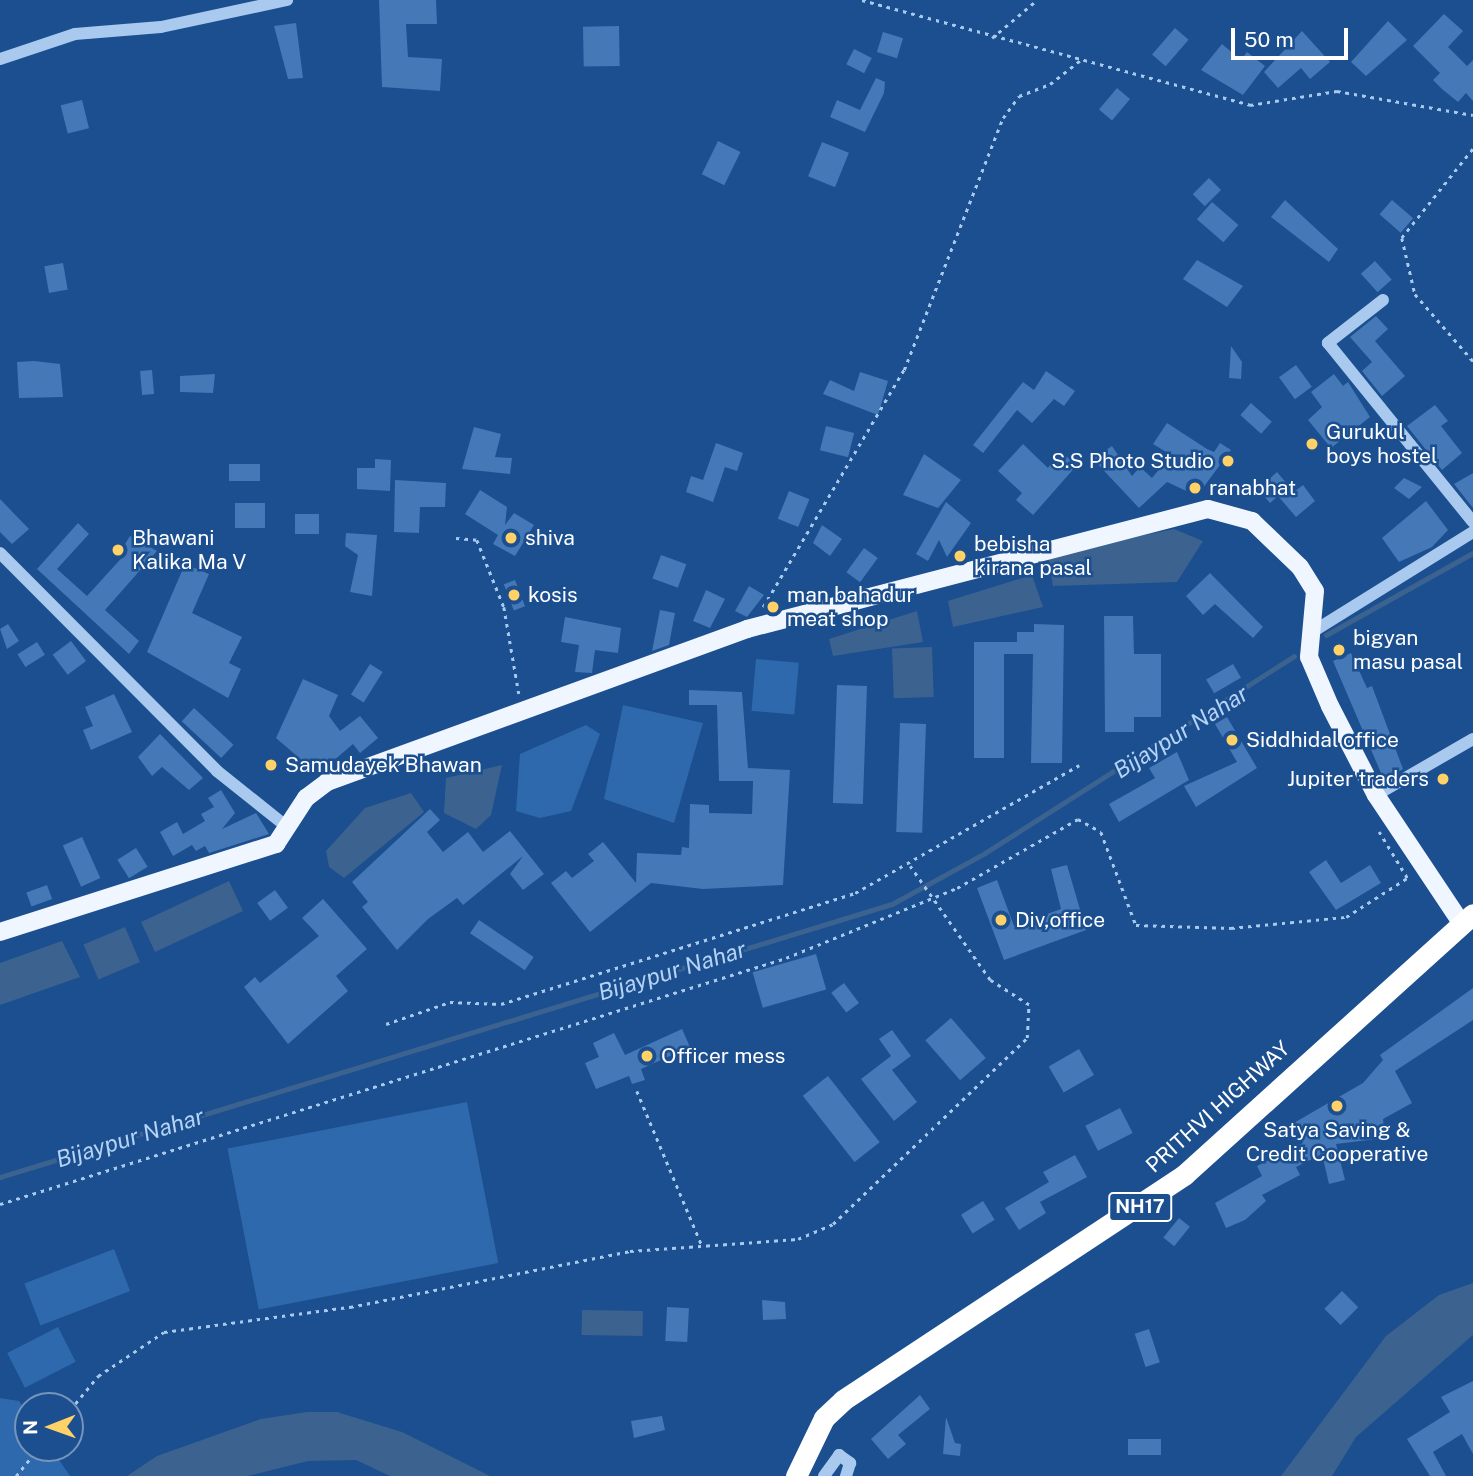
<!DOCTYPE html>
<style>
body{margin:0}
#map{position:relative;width:1473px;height:1476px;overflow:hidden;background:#1b4f8f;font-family:"Public Sans",sans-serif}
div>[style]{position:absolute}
.green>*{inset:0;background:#2e69ad;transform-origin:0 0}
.water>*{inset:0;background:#3c6290;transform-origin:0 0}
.stream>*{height:4.5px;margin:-2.25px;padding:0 2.25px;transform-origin:2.25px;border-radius:2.25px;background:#3c6290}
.building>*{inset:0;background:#4478b7;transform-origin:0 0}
.path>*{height:2.5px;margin-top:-1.25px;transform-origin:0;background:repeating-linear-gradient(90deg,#a9c9ee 0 3.5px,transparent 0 8.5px)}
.minor>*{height:12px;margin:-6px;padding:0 6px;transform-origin:6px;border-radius:6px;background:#a9c9ee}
.major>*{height:18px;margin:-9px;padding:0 9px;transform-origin:9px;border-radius:9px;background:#f0f6ff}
.highway>*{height:21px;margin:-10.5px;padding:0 10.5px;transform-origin:10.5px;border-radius:10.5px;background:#fff}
.dots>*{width:19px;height:19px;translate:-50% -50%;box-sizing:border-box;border:4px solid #1b4f8f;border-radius:50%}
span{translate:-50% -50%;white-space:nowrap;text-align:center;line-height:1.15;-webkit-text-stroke:5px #1b4f8f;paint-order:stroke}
.shield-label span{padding:2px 5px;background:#1b4f8f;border:2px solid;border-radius:5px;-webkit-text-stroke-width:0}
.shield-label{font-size:19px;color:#fff;font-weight:700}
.poi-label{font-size:21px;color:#fff}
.left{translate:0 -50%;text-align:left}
.right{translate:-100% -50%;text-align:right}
.street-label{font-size:21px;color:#fff}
.water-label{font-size:23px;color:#b5d3f5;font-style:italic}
.north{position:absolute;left:14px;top:1392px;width:70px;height:70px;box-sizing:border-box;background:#1b4f8f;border:2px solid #7695bc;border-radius:50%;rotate:269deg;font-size:19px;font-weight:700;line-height:28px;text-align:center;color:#fff}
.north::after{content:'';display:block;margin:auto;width:24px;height:32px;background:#ffd166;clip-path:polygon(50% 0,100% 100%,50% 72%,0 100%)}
.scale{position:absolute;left:1231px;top:28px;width:117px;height:32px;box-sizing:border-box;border:4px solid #fff;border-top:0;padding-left:9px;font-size:21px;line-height:24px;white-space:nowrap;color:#fff;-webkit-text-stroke:5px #1b4f8f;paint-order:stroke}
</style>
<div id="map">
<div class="green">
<i style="left:756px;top:659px;width:43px;height:52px;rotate:5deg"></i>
<i style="clip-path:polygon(623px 705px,703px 723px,674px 823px,604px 799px)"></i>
<i style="clip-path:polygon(586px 725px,600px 734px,571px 811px,540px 818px,516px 811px,520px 754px)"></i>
<i style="left:467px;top:1102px;width:164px;height:244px;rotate:79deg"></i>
<i style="left:114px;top:1249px;width:45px;height:96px;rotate:69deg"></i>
<i style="left:58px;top:1327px;width:39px;height:57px;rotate:63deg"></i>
<i style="clip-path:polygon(0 1398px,19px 1401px,28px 1414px,28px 1448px,51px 1448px,70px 1476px,0 1476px)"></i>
</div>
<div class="water">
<i style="clip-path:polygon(1174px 529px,1203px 541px,1177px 582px,1053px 586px,1048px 555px)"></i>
<i style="clip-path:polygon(1032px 575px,1043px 607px,953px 627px,948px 601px)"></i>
<i style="clip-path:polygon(917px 611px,923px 642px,833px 656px,829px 639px)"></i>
<i style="left:932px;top:647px;width:50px;height:40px;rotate:88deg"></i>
<i style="clip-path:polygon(502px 765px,491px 815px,476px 829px,444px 813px,446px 778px)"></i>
<i style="clip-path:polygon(411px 793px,424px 812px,344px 878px,329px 867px,326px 851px,365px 808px)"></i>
<i style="left:229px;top:881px;width:33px;height:97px;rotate:65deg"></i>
<i style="left:125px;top:927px;width:38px;height:45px;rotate:67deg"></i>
<i style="clip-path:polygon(62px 941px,80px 977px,0 1005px,0 963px)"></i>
<i style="clip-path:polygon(1473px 1283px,1473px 1335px,1356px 1437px,1332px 1476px,1281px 1476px,1386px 1336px,1439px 1295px)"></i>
<i style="left:582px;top:1310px;width:61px;height:25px;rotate:1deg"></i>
<i style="clip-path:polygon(307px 1412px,337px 1412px,402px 1432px,490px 1476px,390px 1476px,356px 1460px,308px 1461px,248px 1476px,127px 1476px,157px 1456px,261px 1419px)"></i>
</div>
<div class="stream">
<i style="left:1326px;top:635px;width:168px;rotate:-29.2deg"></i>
<i style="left:0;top:1177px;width:933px;rotate:-17.02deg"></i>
<i style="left:892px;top:904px;width:106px;rotate:-28.7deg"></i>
<i style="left:985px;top:853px;width:366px;rotate:-32.5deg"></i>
</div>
<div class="building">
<i style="clip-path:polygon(379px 0,436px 0,437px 24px,406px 24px,408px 57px,442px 59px,440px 91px,382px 87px)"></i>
<i style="clip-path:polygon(1444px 14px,1463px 31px,1448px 47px,1467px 66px,1473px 60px,1473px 101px,1466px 93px,1458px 102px,1442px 89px,1433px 80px,1440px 73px,1413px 46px)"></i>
<i style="clip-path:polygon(1388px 21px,1407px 40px,1366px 76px,1351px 62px)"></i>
<i style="clip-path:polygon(296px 23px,303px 78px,288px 79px,274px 26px)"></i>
<i style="left:619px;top:26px;width:40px;height:36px;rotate:89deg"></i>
<i style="left:1175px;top:28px;width:18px;height:35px;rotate:41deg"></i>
<i style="clip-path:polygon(1302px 31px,1330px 62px,1310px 79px,1301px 68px,1278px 88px,1264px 72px)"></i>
<i style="left:883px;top:32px;width:21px;height:21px;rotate:17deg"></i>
<i style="clip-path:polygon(1222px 44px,1241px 60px,1247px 52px,1265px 66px,1243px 95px,1201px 70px)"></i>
<i style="left:854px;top:49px;width:20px;height:17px;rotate:27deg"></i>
<i style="clip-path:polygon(876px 78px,885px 82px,884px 93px,865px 132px,830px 117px,837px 100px,860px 110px)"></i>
<i style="left:1117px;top:88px;width:17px;height:28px;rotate:40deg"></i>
<i style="left:82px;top:100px;width:29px;height:22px;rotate:76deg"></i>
<i style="left:718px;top:141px;width:25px;height:37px;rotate:26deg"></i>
<i style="left:822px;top:142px;width:29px;height:37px;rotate:22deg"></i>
<i style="left:1209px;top:178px;width:17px;height:23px;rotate:45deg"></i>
<i style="clip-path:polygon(1285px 200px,1338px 249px,1329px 262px,1271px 217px)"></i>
<i style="left:1392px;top:200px;width:28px;height:19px;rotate:41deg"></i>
<i style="left:1212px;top:202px;width:35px;height:23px;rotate:41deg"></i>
<i style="clip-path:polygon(1197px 260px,1243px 286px,1227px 307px,1183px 279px)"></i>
<i style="left:1375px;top:261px;width:25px;height:19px;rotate:48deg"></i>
<i style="left:63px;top:263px;width:27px;height:19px;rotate:80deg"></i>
<i style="clip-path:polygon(1376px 316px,1388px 329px,1375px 341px,1405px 376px,1382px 396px,1362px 371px,1372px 362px,1350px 337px)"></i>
<i style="clip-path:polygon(1231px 346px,1242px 362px,1241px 379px,1229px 378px)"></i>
<i style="clip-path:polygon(34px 361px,60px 364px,63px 397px,19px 398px,17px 362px)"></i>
<i style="left:1296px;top:365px;width:27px;height:21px;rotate:54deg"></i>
<i style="left:152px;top:370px;width:24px;height:12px;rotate:85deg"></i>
<i style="clip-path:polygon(1046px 371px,1075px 391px,1064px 406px,1054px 399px,1032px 423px,1017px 410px,983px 453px,973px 445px,1023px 382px,1034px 390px)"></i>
<i style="clip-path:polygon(860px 372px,888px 381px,878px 415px,823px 394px,830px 380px,854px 391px)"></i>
<i style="clip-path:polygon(215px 374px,213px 393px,180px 392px,180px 376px)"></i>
<i style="clip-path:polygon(1334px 374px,1343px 386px,1348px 382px,1370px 417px,1331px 448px,1308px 420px,1322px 407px,1311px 392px)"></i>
<i style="left:1251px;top:403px;width:28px;height:16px;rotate:42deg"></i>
<i style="clip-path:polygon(1435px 405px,1448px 421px,1441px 426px,1462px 453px,1442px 470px,1407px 426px)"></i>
<i style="clip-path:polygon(1167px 423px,1207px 449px,1214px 452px,1220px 443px,1231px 450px,1197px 496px,1167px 482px,1139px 508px,1093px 459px,1112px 446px,1132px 476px,1140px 467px,1152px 478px,1171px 455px,1153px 444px)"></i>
<i style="left:826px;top:426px;width:29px;height:25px;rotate:14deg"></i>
<i style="clip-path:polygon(474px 427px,501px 434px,495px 457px,512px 458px,510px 474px,462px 469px)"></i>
<i style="clip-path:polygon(716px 443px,743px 453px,737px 471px,725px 467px,713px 502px,686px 492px,691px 476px,703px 480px)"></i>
<i style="clip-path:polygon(1023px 444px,1048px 468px,1059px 452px,1078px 464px,1033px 515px,1016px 500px,1022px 493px,998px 471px)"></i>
<i style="clip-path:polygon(924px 454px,961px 480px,938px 508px,903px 495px)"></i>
<i style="clip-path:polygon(375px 459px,391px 460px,390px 491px,357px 489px,357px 468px,375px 468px)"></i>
<i style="left:229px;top:464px;width:31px;height:17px"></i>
<i style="clip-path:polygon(1277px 472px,1294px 492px,1303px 485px,1315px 501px,1296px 517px,1278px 496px,1270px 503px,1258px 489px)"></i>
<i style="clip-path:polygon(1473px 473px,1473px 508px,1454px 484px)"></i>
<i style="clip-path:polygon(1404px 478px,1422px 487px,1409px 499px,1394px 488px)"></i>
<i style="clip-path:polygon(395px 480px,446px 483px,445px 507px,420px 507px,419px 533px,394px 532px)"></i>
<i style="clip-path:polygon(480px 490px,507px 507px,505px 525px,514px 513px,534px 525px,515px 556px,493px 544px,498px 535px,465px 514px)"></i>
<i style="left:789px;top:491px;width:22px;height:30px;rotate:22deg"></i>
<i style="clip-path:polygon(0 499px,29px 529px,12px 544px,0 532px)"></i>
<i style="clip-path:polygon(1426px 501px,1448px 530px,1432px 547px,1399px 562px,1382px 538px)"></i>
<i style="clip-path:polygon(946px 502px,971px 523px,947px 557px,939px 540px,928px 561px,916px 554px)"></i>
<i style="left:265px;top:503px;width:25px;height:30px;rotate:90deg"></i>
<i style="left:319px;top:514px;width:20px;height:24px;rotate:90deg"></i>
<i style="clip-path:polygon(78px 523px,89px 534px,57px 569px,87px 596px,127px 552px,122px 549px,130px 536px,157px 551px,105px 610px,139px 641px,129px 654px,37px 569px)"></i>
<i style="clip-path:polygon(822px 525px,842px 539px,830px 556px,813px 543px)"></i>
<i style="clip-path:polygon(346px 533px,377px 535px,372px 596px,350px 592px,358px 555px,345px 546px)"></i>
<i style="left:864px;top:548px;width:17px;height:30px;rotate:36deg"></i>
<i style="left:661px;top:555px;width:27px;height:25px;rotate:20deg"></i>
<i style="clip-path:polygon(185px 564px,209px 574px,192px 613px,242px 637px,229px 663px,241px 669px,228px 698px,147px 652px)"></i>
<i style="clip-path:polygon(1210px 573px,1263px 627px,1253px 638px,1215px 604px,1203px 615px,1186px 596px)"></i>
<i style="left:515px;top:580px;width:28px;height:12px;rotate:69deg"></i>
<i style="clip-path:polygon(749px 586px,764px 595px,747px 617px,735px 611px)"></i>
<i style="clip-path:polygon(706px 590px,725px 599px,710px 628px,693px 621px)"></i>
<i style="clip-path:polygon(660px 610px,675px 613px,669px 645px,652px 651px)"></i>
<i style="clip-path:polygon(1104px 616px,1133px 616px,1134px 654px,1161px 654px,1161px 717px,1134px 717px,1134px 732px,1105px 732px)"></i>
<i style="clip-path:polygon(565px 617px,621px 628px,618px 653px,595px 650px,592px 673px,575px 672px,579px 645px,561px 642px)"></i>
<i style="clip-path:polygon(8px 624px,19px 641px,7px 649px,0 629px)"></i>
<i style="clip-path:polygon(1034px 624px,1064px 625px,1062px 763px,1031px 763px,1033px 654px,1004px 654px,1004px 758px,974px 758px,974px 642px,1017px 642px,1017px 632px,1034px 632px)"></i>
<i style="left:71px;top:641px;width:25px;height:23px;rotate:53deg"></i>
<i style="left:37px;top:642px;width:15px;height:23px;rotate:58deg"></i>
<i style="clip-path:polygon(1351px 653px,1367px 688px,1372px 686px,1403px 769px,1384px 780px,1333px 661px)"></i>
<i style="left:370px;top:664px;width:15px;height:36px;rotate:32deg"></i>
<i style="left:1233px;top:664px;width:16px;height:31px;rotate:60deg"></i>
<i style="clip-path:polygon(303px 679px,338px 695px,329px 716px,340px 731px,360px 716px,378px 738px,360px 753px,353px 744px,318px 774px,276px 738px)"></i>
<i style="left:837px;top:685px;width:30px;height:118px;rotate:2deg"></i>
<i style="clip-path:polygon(689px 690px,742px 692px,748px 768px,790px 770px,783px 885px,703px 889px,651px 883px,590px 932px,551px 883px,566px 871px,572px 878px,594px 861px,588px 854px,603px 842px,636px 883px,637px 853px,681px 855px,682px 847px,689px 848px,690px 804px,709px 805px,709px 813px,752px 814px,753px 781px,719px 781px,717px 705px,689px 705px)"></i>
<i style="clip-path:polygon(114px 694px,132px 732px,91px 750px,83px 730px,93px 726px,85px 707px)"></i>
<i style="left:194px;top:708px;width:54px;height:18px;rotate:43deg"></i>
<i style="clip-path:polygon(1227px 717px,1257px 768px,1196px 807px,1184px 786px,1237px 762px,1215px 724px)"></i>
<i style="left:900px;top:723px;width:26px;height:109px;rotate:2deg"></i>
<i style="clip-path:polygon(160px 734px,203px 778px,189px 790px,162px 767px,152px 776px,138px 757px)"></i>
<i style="clip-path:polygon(1177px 752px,1189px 780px,1119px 822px,1109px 804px,1155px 778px,1149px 768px)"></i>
<i style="clip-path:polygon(221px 790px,235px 813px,222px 829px,256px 813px,269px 834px,209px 853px,205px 846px,196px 851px,192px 845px,173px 856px,160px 832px,177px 822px,183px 834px,205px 821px,201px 814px,214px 807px,208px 798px)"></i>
<i style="clip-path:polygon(430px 809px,440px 820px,427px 832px,443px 852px,468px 832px,483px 852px,510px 831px,544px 874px,523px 890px,510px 874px,523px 856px,463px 905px,457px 898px,428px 919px,397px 950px,362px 907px,368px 902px,352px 882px)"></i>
<i style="left:82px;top:837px;width:45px;height:21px;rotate:66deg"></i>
<i style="left:136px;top:848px;width:22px;height:22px;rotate:58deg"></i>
<i style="clip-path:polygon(1326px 860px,1341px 883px,1370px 865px,1381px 883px,1336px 910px,1309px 872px)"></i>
<i style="clip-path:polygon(1067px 865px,1086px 930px,1004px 960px,977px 888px,997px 880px,1014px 926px,1061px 909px,1051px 869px)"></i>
<i style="left:47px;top:885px;width:15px;height:22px;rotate:70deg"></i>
<i style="left:275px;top:890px;width:22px;height:22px;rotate:54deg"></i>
<i style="clip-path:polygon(323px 899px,367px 949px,336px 976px,348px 991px,288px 1044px,244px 987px,255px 977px,260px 983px,319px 936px,302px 918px)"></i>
<i style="left:479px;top:920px;width:66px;height:16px;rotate:34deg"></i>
<i style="left:816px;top:954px;width:37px;height:66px;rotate:74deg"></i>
<i style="left:844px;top:983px;width:25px;height:16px;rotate:53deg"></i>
<i style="clip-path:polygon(1473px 988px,1473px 1020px,1395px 1071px,1412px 1103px,1383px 1119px,1385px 1138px,1336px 1144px,1345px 1180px,1329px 1184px,1322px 1154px,1296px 1167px,1300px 1175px,1262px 1195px,1266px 1201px,1245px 1220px,1226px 1228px,1215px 1203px,1262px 1176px,1257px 1166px,1303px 1143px,1292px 1124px,1363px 1083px,1383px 1060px,1380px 1055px)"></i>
<i style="left:951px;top:1018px;width:53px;height:34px;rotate:49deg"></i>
<i style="clip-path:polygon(682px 1029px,690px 1047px,641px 1069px,645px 1080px,632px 1084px,629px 1076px,596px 1089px,585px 1063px,599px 1057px,593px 1043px,614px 1033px,625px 1055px)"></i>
<i style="clip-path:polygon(892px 1030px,911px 1056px,892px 1070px,917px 1102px,894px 1121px,861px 1079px,891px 1056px,879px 1039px)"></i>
<i style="left:1079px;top:1049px;width:30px;height:35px;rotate:60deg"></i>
<i style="left:828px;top:1076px;width:84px;height:32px;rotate:52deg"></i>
<i style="left:1120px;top:1108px;width:28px;height:39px;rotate:63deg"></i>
<i style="clip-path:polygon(1075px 1155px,1087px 1177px,1040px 1202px,1046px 1213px,1019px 1230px,1005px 1208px,1049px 1182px,1043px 1172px)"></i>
<i style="left:983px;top:1201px;width:22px;height:26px;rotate:58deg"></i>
<i style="left:1179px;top:1218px;width:14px;height:25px;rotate:39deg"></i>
<i style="left:1342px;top:1291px;width:23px;height:25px;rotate:45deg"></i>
<i style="clip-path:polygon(762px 1300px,785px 1302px,786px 1319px,763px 1320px)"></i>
<i style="left:667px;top:1307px;width:22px;height:34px;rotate:3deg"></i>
<i style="left:1149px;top:1329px;width:35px;height:15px;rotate:72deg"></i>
<i style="clip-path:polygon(1473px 1381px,1473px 1454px,1462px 1434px,1433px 1452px,1446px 1476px,1430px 1476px,1407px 1439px,1450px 1412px,1441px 1397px)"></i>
<i style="clip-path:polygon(920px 1395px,930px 1409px,898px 1435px,906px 1444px,888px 1459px,871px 1439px)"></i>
<i style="clip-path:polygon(662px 1416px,665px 1430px,634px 1438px,631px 1421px)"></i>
<i style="clip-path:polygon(946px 1417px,955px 1443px,961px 1444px,960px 1456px,943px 1454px)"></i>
<i style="left:1161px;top:1439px;width:16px;height:33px;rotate:90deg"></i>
</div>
<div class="path">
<i style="left:862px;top:0;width:402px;rotate:15.1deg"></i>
<i style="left:1250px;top:105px;width:88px;rotate:-9.1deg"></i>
<i style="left:1337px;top:91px;width:138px;rotate:10deg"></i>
<i style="left:992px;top:38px;width:59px;rotate:-40.2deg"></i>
<i style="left:1473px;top:149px;width:114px;rotate:128.6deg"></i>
<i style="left:1402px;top:238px;width:57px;rotate:76.9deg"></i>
<i style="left:1415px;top:294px;width:89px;rotate:49.1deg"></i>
<i style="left:456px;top:538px;width:21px;rotate:5deg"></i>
<i style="left:477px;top:540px;width:72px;rotate:68.1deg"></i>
<i style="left:504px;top:607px;width:88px;rotate:80.2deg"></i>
<i style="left:763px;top:607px;width:276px;rotate:-59.3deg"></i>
<i style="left:904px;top:370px;width:271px;rotate:-68.6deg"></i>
<i style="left:1003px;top:118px;width:27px;rotate:-54deg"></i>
<i style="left:1019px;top:96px;width:33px;rotate:-21deg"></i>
<i style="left:1050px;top:84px;width:39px;rotate:-38deg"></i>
<i style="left:386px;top:1024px;width:68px;rotate:-19deg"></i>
<i style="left:450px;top:1002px;width:51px;rotate:2.2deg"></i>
<i style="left:501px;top:1004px;width:371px;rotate:-17.4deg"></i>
<i style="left:855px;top:893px;width:258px;rotate:-29.7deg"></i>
<i style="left:637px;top:1091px;width:168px;rotate:67.2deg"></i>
<i style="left:0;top:1204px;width:824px;rotate:-17.38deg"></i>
<i style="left:786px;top:958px;width:185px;rotate:-22.3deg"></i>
<i style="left:957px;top:888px;width:139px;rotate:-29.7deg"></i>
<i style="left:1078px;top:819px;width:26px;rotate:29deg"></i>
<i style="left:1101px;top:832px;width:99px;rotate:69.4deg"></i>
<i style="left:1136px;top:925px;width:95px;rotate:1.8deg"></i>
<i style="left:1231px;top:928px;width:116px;rotate:-5.5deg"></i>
<i style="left:1346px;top:917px;width:72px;rotate:-32.6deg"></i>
<i style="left:1407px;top:878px;width:54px;rotate:-121.3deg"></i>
<i style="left:70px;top:1410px;width:44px;rotate:-50.5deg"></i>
<i style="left:98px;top:1376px;width:79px;rotate:-33.7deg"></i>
<i style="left:164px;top:1332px;width:188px;rotate:-7.7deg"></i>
<i style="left:350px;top:1307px;width:286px;rotate:-11.3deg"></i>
<i style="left:630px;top:1251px;width:168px;rotate:-4.1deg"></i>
<i style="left:798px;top:1239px;width:38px;rotate:-23deg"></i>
<i style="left:833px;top:1224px;width:269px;rotate:-43.8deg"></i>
<i style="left:1027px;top:1038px;width:33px;rotate:-87deg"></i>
<i style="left:1029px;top:1005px;width:46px;rotate:-147.3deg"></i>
<i style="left:990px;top:980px;width:139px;rotate:-125.1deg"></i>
<i style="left:16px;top:1476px;width:36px;rotate:-51deg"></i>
</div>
<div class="minor">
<i style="left:0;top:59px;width:79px;rotate:-18.4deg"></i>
<i style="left:75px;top:34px;width:86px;rotate:-4.7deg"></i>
<i style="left:161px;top:27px;width:129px;rotate:-12.1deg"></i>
<i style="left:1383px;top:300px;width:70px;rotate:142deg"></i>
<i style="left:1328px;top:343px;width:230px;rotate:51deg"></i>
<i style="left:0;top:553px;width:308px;rotate:45.1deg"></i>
<i style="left:217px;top:771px;width:88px;rotate:38.6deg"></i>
<i style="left:1309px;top:634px;width:193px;rotate:-31.9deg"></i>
<i style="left:1376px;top:795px;width:112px;rotate:-30deg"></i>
<i style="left:824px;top:1476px;width:26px;rotate:-54deg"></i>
<i style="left:839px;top:1455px;width:14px;rotate:36deg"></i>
<i style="left:850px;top:1463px;width:14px;rotate:107deg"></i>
</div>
<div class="major">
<i style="left:0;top:932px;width:290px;rotate:-17.7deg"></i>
<i style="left:276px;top:844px;width:55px;rotate:-56.9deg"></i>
<i style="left:306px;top:798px;width:26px;rotate:-37deg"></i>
<i style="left:327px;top:782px;width:447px;rotate:-20deg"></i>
<i style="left:747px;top:629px;width:476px;rotate:-14.6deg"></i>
<i style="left:1208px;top:509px;width:46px;rotate:15.3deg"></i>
<i style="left:1252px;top:521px;width:66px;rotate:43.8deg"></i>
<i style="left:1300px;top:567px;width:28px;rotate:58deg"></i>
<i style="left:1315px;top:591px;width:66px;rotate:95.2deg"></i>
<i style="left:1309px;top:657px;width:53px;rotate:66.8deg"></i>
<i style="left:1330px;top:706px;width:100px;rotate:62.7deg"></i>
<i style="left:1376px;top:795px;width:155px;rotate:56.3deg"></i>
</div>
<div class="highway">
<i style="left:796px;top:1476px;width:64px;rotate:-64.2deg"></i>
<i style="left:824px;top:1418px;width:26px;rotate:-43deg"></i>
<i style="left:843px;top:1400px;width:409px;rotate:-33.4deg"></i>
<i style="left:1184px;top:1175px;width:389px;rotate:-42.1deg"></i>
</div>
<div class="dots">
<i style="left:1312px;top:444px;background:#ffd166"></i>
<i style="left:1228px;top:461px;background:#ffd166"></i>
<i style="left:1195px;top:488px;background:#ffd166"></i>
<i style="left:511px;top:538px;background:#ffd166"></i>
<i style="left:118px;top:550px;background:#ffd166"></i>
<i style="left:960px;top:556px;background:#ffd166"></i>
<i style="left:514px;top:595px;background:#ffd166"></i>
<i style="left:773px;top:607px;background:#ffd166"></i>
<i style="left:1339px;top:650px;background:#ffd166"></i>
<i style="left:1232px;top:740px;background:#ffd166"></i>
<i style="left:271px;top:765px;background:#ffd166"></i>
<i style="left:1443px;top:779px;background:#ffd166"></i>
<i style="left:1001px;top:920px;background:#ffd166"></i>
<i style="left:647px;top:1056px;background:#ffd166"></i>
<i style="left:1337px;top:1106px;background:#ffd166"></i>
</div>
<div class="shield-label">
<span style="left:1140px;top:1207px">NH17</span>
</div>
<div class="poi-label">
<span class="left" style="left:1326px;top:444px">Gurukul<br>boys hostel</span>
<span class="right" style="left:1214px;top:461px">S.S Photo Studio</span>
<span class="left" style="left:1209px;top:488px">ranabhat</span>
<span class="left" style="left:132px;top:550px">Bhawani<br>Kalika Ma V</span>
<span class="left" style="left:525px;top:538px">shiva</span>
<span class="left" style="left:974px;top:556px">bebisha<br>kirana pasal</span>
<span class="left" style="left:528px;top:595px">kosis</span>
<span class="left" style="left:787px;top:607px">man bahadur<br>meat shop</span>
<span class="left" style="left:1353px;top:650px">bigyan<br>masu pasal</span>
<span class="left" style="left:1246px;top:740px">Siddhidal office</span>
<span class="left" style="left:285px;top:765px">Samudayek Bhawan</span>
<span class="right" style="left:1429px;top:779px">Jupiter traders</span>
<span class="left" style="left:1015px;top:920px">Div,office</span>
<span class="left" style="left:661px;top:1056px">Officer mess</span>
<span style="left:1337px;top:1142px">Satya Saving &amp;<br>Credit Cooperative</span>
</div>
<div class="street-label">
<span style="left:1218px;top:1107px;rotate:-42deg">PRITHVI HIGHWAY</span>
</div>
<div class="water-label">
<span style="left:1181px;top:732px;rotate:-32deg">Bijaypur Nahar</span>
<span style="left:672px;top:971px;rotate:-17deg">Bijaypur Nahar</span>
<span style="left:130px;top:1138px;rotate:-17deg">Bijaypur Nahar</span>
</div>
<div class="north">N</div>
<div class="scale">50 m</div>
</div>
